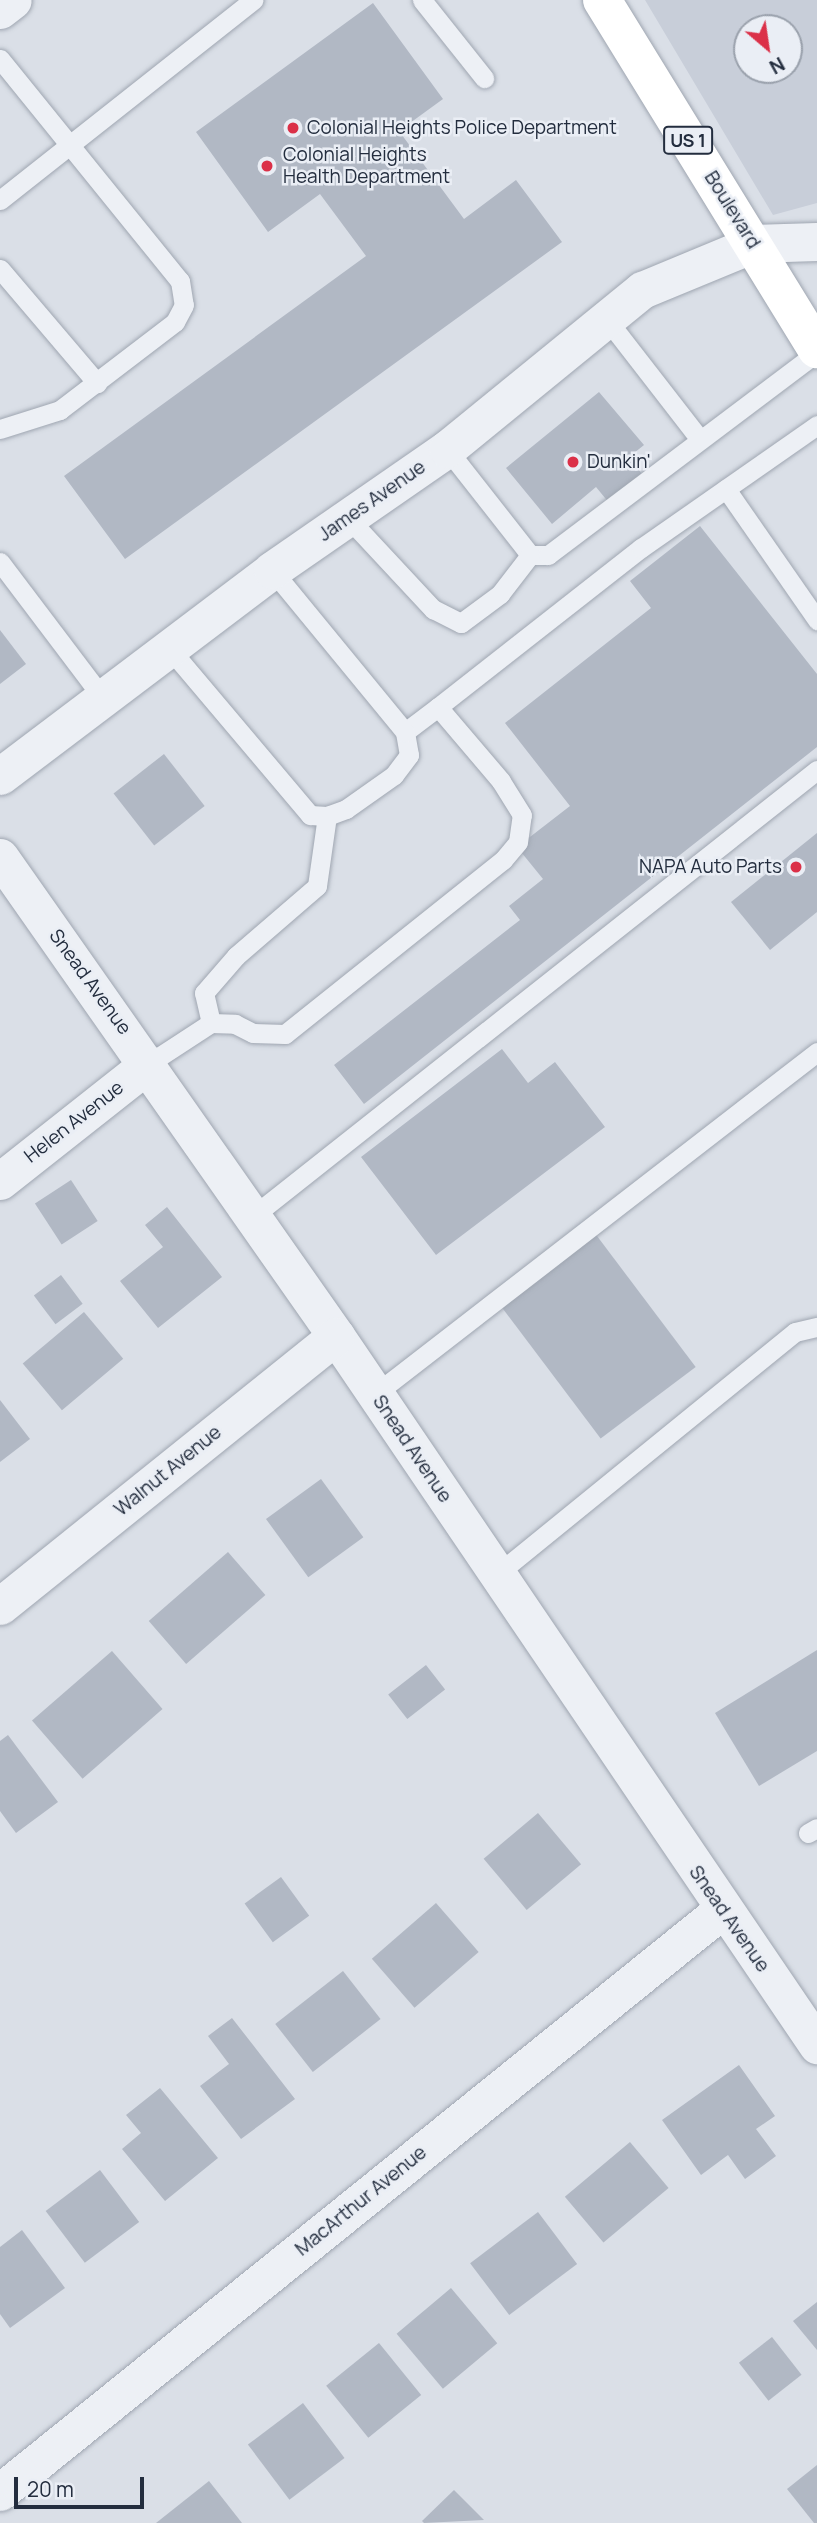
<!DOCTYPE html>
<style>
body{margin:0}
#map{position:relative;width:817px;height:2523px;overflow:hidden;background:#dadfe7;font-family:Manrope,sans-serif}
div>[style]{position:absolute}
.built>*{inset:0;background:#c8ced9}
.building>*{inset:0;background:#b1b8c4;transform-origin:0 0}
.roads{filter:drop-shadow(0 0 2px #9fa6b1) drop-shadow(0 0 2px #9fa6b1)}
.service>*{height:19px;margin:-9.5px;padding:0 9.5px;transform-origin:9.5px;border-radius:9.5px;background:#edf0f5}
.minor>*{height:37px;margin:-18.5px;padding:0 18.5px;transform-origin:18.5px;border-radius:18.5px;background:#edf0f5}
.tertiary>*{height:38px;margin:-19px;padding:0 19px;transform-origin:19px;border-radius:19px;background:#edf0f5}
.primary>*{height:38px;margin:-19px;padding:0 19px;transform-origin:19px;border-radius:19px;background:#fff}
.dots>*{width:19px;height:19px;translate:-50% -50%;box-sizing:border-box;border:4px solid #eaeef5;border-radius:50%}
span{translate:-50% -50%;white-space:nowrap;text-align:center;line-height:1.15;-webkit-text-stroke:5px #eaeef5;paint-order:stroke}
.shield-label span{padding:2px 5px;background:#eaeef5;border:2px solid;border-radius:5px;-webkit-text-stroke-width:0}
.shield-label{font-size:18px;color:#232d3e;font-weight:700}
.poi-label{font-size:19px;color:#232d3e}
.left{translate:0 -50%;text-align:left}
.right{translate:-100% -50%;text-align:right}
.street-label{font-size:19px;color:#232d3e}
.north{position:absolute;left:733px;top:14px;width:70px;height:70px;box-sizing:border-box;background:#eaeef5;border:2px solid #9aa1ac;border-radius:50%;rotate:151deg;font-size:19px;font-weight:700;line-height:28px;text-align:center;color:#232d3e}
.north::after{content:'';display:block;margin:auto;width:24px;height:32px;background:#db3048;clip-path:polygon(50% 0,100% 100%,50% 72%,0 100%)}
.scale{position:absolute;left:14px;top:2477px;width:130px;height:32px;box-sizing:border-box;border:4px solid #232d3e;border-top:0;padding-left:9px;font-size:21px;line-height:24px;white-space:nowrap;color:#232d3e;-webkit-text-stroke:5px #eaeef5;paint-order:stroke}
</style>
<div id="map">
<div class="built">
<i style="clip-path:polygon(evenodd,645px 0,817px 0,817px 203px,773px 215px,645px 0,747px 28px,789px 28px,789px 70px,747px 70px,747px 28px)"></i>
</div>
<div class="building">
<i style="clip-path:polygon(373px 3px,443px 99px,399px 131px,464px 219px,516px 180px,562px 242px,125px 559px,64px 476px,366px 256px,320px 194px,268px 232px,196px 132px)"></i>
<i style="clip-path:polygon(599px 392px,644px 445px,629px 457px,645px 478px,610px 504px,596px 487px,552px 524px,506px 468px)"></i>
<i style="clip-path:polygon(700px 526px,817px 674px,817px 747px,364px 1104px,334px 1065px,520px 920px,509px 906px,543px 879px,517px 847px,570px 806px,505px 723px,651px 608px,630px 581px)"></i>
<i style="clip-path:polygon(0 630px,26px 664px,0 684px)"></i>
<i style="left:164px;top:754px;width:66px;height:64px;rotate:52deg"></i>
<i style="clip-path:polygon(817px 833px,817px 912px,770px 950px,731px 902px)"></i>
<i style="clip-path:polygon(502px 1049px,528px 1083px,555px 1062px,605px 1127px,436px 1255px,361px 1157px)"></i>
<i style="left:71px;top:1180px;width:49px;height:43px;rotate:57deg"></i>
<i style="clip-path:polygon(167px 1207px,222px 1277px,158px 1328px,120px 1281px,163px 1247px,145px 1225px)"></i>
<i style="left:594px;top:1232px;width:169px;height:119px;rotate:53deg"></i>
<i style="left:61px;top:1275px;width:36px;height:34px;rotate:53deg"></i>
<i style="left:84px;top:1312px;width:61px;height:80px;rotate:50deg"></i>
<i style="clip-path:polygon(0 1400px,30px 1439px,0 1462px)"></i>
<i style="left:321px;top:1479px;width:72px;height:68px;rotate:54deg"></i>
<i style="left:228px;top:1552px;width:57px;height:105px;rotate:49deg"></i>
<i style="clip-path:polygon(817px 1650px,817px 1751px,759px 1786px,715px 1713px)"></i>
<i style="left:112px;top:1651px;width:77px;height:106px;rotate:49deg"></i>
<i style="left:426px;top:1665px;width:31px;height:48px;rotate:52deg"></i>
<i style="clip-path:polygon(8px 1735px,58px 1802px,16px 1833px,0 1811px,0 1741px)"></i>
<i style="left:538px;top:1813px;width:67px;height:71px;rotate:50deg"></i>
<i style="left:281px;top:1877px;width:48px;height:45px;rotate:54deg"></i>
<i style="left:436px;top:1903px;width:65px;height:85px;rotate:49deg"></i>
<i style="left:343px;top:1971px;width:61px;height:86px;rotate:52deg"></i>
<i style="clip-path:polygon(232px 2018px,295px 2099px,241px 2139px,200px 2086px,229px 2064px,208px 2036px)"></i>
<i style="clip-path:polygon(739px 2065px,775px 2116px,756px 2129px,776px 2156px,745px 2179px,728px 2155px,701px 2175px,662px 2120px)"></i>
<i style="clip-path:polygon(160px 2088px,218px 2158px,165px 2201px,122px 2149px,141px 2133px,126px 2115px)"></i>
<i style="left:630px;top:2142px;width:60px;height:85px;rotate:50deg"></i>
<i style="left:100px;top:2170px;width:65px;height:68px;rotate:53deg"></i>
<i style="left:538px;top:2212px;width:65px;height:85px;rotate:53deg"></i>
<i style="clip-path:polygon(22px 2230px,65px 2288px,10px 2328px,0 2314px,0 2247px)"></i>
<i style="left:451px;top:2288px;width:72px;height:71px;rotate:50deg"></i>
<i style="clip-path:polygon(817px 2302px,817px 2350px,793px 2321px)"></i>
<i style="left:772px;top:2337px;width:48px;height:42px;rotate:52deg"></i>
<i style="left:379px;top:2343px;width:67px;height:68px;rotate:51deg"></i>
<i style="left:303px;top:2403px;width:69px;height:69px;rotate:53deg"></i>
<i style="clip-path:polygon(817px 2465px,817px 2523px,814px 2523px,787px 2489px)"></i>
<i style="clip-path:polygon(209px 2481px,242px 2523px,156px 2523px)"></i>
<i style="clip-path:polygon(454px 2490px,484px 2520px,424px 2523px,422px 2521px)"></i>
</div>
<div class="roads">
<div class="service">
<i style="left:422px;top:0;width:100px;rotate:51.5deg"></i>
<i style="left:0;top:59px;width:286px;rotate:51deg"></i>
<i style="left:180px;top:281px;width:24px;rotate:81deg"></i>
<i style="left:184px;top:305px;width:19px;rotate:118deg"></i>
<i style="left:175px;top:322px;width:145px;rotate:142.6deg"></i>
<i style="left:60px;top:410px;width:63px;rotate:162.4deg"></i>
<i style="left:0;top:200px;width:323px;rotate:-38.3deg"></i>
<i style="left:0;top:269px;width:150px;rotate:49.6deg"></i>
<i style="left:605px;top:317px;width:152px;rotate:52.2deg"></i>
<i style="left:447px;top:449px;width:135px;rotate:51.9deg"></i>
<i style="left:726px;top:489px;width:160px;rotate:55.2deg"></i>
<i style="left:348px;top:518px;width:125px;rotate:47deg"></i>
<i style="left:433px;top:609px;width:31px;rotate:27deg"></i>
<i style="left:461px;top:623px;width:49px;rotate:-36.6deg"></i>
<i style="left:500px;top:594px;width:49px;rotate:-52.4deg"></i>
<i style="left:530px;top:555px;width:18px"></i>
<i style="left:548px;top:555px;width:337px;rotate:-37deg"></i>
<i style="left:0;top:562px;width:171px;rotate:52.9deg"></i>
<i style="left:169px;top:648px;width:219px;rotate:49.8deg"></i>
<i style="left:310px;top:815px;width:17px;rotate:3deg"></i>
<i style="left:327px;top:816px;width:20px;rotate:-20deg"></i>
<i style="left:346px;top:809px;width:59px;rotate:-35.3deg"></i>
<i style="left:394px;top:775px;width:25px;rotate:-53deg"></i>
<i style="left:409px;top:755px;width:23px;rotate:-100deg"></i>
<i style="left:438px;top:707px;width:258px;rotate:-38.1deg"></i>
<i style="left:641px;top:548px;width:215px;rotate:-34.9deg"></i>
<i style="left:211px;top:1023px;width:31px;rotate:-103deg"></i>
<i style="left:204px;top:993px;width:49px;rotate:-49.1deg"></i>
<i style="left:236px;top:956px;width:107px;rotate:-40.8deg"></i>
<i style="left:317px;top:886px;width:71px;rotate:-81.9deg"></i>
<i style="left:148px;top:1064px;width:75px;rotate:-33.1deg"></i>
<i style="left:211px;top:1023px;width:24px;rotate:2deg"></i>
<i style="left:235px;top:1024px;width:20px;rotate:27deg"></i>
<i style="left:253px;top:1033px;width:32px;rotate:2deg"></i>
<i style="left:285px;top:1034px;width:279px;rotate:-38.6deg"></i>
<i style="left:503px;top:860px;width:23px;rotate:-50deg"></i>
<i style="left:518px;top:842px;width:27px;rotate:-82deg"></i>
<i style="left:522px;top:815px;width:40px;rotate:-122deg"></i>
<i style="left:501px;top:781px;width:97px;rotate:-130.4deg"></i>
<i style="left:438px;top:707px;width:41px;rotate:142.9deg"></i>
<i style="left:405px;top:732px;width:210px;rotate:-129.4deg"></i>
<i style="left:253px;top:1216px;width:719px;rotate:-38.34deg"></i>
<i style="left:375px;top:1394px;width:559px;rotate:-37.73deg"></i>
<i style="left:496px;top:1575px;width:385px;rotate:-39.1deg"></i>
<i style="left:795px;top:1332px;width:23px;rotate:-13deg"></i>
<i style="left:808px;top:1833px;width:10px;rotate:-29deg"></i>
</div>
<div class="minor">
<i style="left:0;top:10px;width:16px;rotate:-38deg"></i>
<i style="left:0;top:776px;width:341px;rotate:-37.1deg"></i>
<i style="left:272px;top:570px;width:213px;rotate:-34.7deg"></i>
<i style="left:447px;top:449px;width:252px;rotate:-39.2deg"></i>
<i style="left:642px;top:290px;width:120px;rotate:-22.5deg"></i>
<i style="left:0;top:857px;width:585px;rotate:54.95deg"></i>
<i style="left:336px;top:1336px;width:857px;rotate:55.85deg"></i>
<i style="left:0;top:1181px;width:189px;rotate:-38.3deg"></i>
<i style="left:0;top:1606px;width:431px;rotate:-38.8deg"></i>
<i style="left:0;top:2492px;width:927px;rotate:-38.87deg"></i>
</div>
<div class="tertiary">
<i style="left:753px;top:244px;width:64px;rotate:-1.8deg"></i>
</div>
<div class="primary">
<i style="left:602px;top:0;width:410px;rotate:58.4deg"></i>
</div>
</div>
<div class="dots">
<i style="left:293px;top:128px;background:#db3048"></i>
<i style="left:267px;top:166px;background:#db3048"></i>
<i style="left:573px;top:462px;background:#db3048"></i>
<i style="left:796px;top:867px;background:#db3048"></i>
</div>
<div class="shield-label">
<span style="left:688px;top:140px">US 1</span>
</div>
<div class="poi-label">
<span class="left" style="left:307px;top:128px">Colonial Heights Police Department</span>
<span class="left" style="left:283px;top:166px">Colonial Heights<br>Health Department</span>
<span class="left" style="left:587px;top:462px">Dunkin'</span>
<span class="right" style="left:782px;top:867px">NAPA Auto Parts</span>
</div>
<div class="street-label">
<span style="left:732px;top:210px;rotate:58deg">Boulevard</span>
<span style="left:372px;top:501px;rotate:-35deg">James Avenue</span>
<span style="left:90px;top:982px;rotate:54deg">Snead Avenue</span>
<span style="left:74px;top:1122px;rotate:-38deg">Helen Avenue</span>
<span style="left:412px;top:1449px;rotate:56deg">Snead Avenue</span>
<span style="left:168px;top:1471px;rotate:-39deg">Walnut Avenue</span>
<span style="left:729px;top:1919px;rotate:55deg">Snead Avenue</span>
<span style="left:361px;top:2201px;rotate:-39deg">MacArthur Avenue</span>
</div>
<div class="north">N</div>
<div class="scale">20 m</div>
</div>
